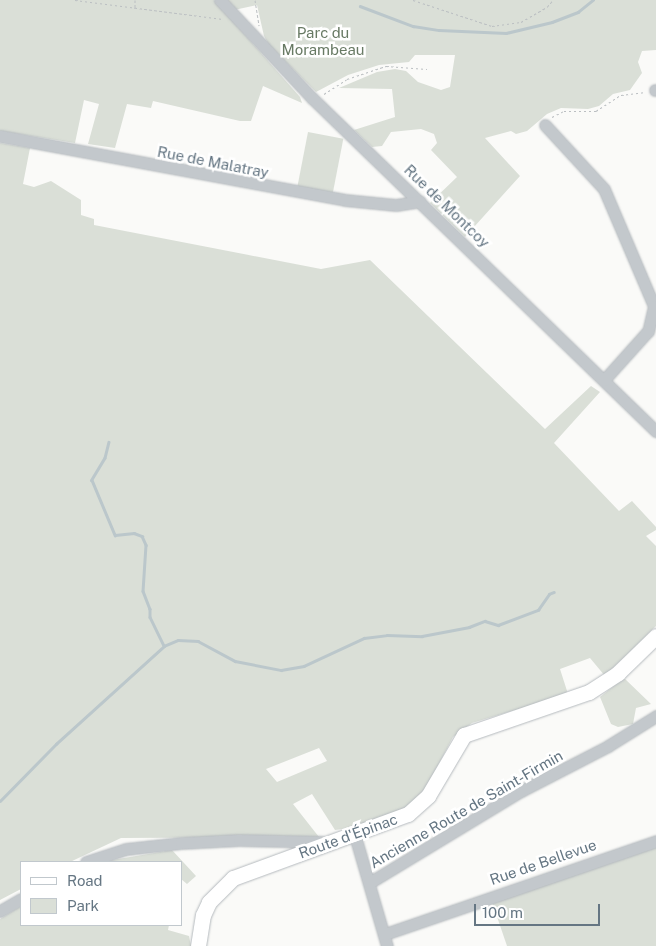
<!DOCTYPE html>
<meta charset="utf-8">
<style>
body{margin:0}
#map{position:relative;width:656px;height:946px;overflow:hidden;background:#fafaf8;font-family:"Public Sans",sans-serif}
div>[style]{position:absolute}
.green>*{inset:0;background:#dadfd7;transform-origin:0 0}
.stream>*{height:2.5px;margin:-1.25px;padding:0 1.25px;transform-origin:1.25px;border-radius:1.25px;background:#bbc7cb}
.path>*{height:1px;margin-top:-0.5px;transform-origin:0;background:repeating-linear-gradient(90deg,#bbbfc2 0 2.5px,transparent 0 5px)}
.roads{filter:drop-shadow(0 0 1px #b5babe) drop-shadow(0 0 1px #b5babe)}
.minor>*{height:11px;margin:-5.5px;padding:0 5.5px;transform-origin:5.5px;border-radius:5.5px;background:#c3c8cc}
.major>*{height:15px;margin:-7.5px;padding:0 7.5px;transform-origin:7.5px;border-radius:7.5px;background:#fff}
span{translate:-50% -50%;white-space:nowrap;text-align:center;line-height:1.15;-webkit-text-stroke:5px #fff;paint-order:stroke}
.park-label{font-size:15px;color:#687a64}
.street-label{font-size:15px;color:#657683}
.legend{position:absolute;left:20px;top:861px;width:162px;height:65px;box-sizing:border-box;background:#fff;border:1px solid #c1c8cd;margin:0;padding:6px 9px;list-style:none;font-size:15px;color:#657683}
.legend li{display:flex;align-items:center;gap:10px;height:25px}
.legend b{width:25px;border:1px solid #c1c8cd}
.scale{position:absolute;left:474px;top:904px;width:126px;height:22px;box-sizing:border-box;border:2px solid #657683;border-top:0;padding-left:6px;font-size:15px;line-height:18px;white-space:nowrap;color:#657683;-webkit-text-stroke:4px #fff;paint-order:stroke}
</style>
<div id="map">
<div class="green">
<i style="clip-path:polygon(0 0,214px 0,300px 97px,302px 103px,263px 86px,251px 121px,240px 121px,153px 101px,151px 108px,127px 104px,115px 148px,88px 144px,99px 104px,84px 100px,75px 143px,0 131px)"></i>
<i style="clip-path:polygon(227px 0,656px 0,656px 50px,642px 51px,638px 62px,642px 73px,630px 90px,613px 94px,599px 106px,588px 109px,561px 108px,547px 114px,527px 131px,516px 134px,511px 131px,485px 138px,520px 176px,465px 237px,430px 203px,457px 177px,431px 150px,437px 143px,434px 134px,421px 129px,391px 132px,382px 146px,372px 147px,354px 130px,395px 117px,392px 89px,339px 88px,377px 72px,395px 69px,406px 71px,418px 82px,441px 90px,450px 87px,455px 55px,415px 55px,409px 62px,379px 65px,348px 75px,316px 92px,269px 45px,264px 36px,257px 5px,234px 10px)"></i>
<i style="left:308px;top:132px;width:36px;height:56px;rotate:11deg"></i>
<i style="clip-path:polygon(evenodd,0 143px,30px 148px,23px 184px,34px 187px,51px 181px,81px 200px,81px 215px,94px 219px,94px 225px,321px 269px,370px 260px,545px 429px,591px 386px,600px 392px,554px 443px,619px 511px,632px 501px,656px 527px,656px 530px,646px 536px,656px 546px,656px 626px,605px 676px,590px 658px,560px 669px,568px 694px,472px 723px,453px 737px,423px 794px,405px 810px,357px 827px,335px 830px,312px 794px,293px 804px,319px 837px,121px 838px,70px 862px,21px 862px,21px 889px,0 900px,0 143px,319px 748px,327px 761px,277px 782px,266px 769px,319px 748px)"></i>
<i style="clip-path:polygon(624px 678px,651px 704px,636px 708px,633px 724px,618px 727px,611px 724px,600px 697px)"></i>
<i style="clip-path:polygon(656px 846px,656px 946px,507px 946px,492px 902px)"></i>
<i style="clip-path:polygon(172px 850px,196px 876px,187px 884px,181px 879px,181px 862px,100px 862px)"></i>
<i style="clip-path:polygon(21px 906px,21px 925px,169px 925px,168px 930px,189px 936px,191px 946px,0 946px,0 919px)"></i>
</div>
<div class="stream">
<i style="left:360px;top:6px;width:57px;rotate:20.7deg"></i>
<i style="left:413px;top:26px;width:26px;rotate:9deg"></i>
<i style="left:439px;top:30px;width:67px;rotate:2.6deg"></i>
<i style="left:506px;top:33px;width:47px;rotate:-13.4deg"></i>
<i style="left:552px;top:22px;width:28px;rotate:-21deg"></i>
<i style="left:578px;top:12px;width:19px;rotate:-39deg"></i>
<i style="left:109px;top:442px;width:16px;rotate:104deg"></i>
<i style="left:105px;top:458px;width:26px;rotate:121deg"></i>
<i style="left:92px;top:480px;width:60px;rotate:67.3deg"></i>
<i style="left:115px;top:535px;width:19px;rotate:-6deg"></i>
<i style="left:134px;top:533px;width:9px;rotate:21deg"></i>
<i style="left:142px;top:536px;width:10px;rotate:66deg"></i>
<i style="left:146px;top:545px;width:46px;rotate:93.7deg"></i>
<i style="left:143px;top:591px;width:19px;rotate:69deg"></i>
<i style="left:150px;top:609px;width:8px;rotate:90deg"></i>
<i style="left:150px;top:617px;width:32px;rotate:64deg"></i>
<i style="left:0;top:801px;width:80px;rotate:-45.5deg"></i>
<i style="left:56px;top:744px;width:146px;rotate:-42.2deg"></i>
<i style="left:164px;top:646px;width:15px;rotate:-23deg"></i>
<i style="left:178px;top:640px;width:20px;rotate:3deg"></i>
<i style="left:198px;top:641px;width:42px;rotate:28.4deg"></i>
<i style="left:235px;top:661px;width:47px;rotate:11.1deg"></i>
<i style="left:281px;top:670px;width:23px;rotate:-10deg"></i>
<i style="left:304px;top:666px;width:66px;rotate:-25deg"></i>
<i style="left:364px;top:638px;width:23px;rotate:-7deg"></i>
<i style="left:387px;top:635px;width:35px;rotate:2deg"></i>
<i style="left:422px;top:636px;width:48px;rotate:-10.8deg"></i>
<i style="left:469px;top:627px;width:17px;rotate:-21deg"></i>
<i style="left:485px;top:621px;width:14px;rotate:17deg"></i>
<i style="left:498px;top:625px;width:43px;rotate:-20.6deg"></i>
<i style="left:538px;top:610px;width:19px;rotate:-55deg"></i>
<i style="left:549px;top:594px;width:5px;rotate:-22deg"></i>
</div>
<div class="path">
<i style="left:75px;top:0;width:149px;rotate:7.3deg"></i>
<i style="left:135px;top:0;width:9px;rotate:90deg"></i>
<i style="left:255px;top:0;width:26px;rotate:81deg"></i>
<i style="left:413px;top:0;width:83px;rotate:18.2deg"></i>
<i style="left:492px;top:26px;width:29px;rotate:-8deg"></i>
<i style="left:521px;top:22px;width:30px;rotate:-30deg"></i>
<i style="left:547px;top:7px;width:9px;rotate:-49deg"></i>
<i style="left:324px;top:94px;width:27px;rotate:-33deg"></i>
<i style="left:347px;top:79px;width:41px;rotate:-18.4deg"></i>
<i style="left:386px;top:66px;width:41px;rotate:4.2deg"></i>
<i style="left:552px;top:117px;width:13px;rotate:-27deg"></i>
<i style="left:564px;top:111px;width:32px"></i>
<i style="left:596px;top:111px;width:30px;rotate:-33deg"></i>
<i style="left:621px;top:95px;width:25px;rotate:-7deg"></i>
</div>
<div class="roads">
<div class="minor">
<i style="left:220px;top:0;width:134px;rotate:46.8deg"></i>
<i style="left:312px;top:98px;width:479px;rotate:44.1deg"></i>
<i style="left:655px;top:90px;width:1px"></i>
<i style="left:545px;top:125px;width:87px;rotate:47.3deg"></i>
<i style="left:604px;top:189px;width:127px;rotate:66.9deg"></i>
<i style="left:654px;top:306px;width:26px;rotate:103deg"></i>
<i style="left:648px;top:331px;width:66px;rotate:131.9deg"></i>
<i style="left:0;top:136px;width:351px;rotate:10.5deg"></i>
<i style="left:345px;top:200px;width:51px;rotate:5.6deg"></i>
<i style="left:396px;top:205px;width:24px;rotate:-9deg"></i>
<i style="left:355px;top:836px;width:115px;rotate:73.8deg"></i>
<i style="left:86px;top:862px;width:42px;rotate:-18deg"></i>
<i style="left:126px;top:849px;width:55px;rotate:-6.2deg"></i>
<i style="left:181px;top:843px;width:58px;rotate:-3deg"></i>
<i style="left:239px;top:840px;width:86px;rotate:1.3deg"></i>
<i style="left:369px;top:883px;width:178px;rotate:-31.2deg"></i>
<i style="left:521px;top:791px;width:98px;rotate:-27.3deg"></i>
<i style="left:608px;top:746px;width:57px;rotate:-32deg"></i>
<i style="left:0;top:911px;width:24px;rotate:-30deg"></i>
<i style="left:385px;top:934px;width:287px;rotate:-18.9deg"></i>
</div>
<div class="major">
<i style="left:198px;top:946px;width:31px;rotate:-81deg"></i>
<i style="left:203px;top:915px;width:14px;rotate:-65deg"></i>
<i style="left:209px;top:902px;width:34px;rotate:-45deg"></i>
<i style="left:233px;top:878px;width:186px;rotate:-20.1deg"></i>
<i style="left:408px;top:814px;width:27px;rotate:-42deg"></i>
<i style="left:428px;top:796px;width:71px;rotate:-59.5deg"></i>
<i style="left:464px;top:735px;width:132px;rotate:-19deg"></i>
<i style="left:589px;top:692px;width:35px;rotate:-33deg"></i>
<i style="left:618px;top:673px;width:53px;rotate:-44.2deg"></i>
</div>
</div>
<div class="park-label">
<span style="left:323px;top:41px">Parc du<br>Morambeau</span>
</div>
<div class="street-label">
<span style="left:213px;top:162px;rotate:11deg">Rue de Malatray</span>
<span style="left:447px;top:206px;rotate:44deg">Rue de Montcoy</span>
<span style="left:466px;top:809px;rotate:-30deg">Ancienne Route de Saint-Firmin</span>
<span style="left:348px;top:836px;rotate:-20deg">Route d'Épinac</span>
<span style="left:543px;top:862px;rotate:-19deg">Rue de Bellevue</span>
</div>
<ul class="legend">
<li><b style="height:6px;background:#fff"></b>Road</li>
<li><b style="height:14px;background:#dadfd7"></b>Park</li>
</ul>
<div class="scale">100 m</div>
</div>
